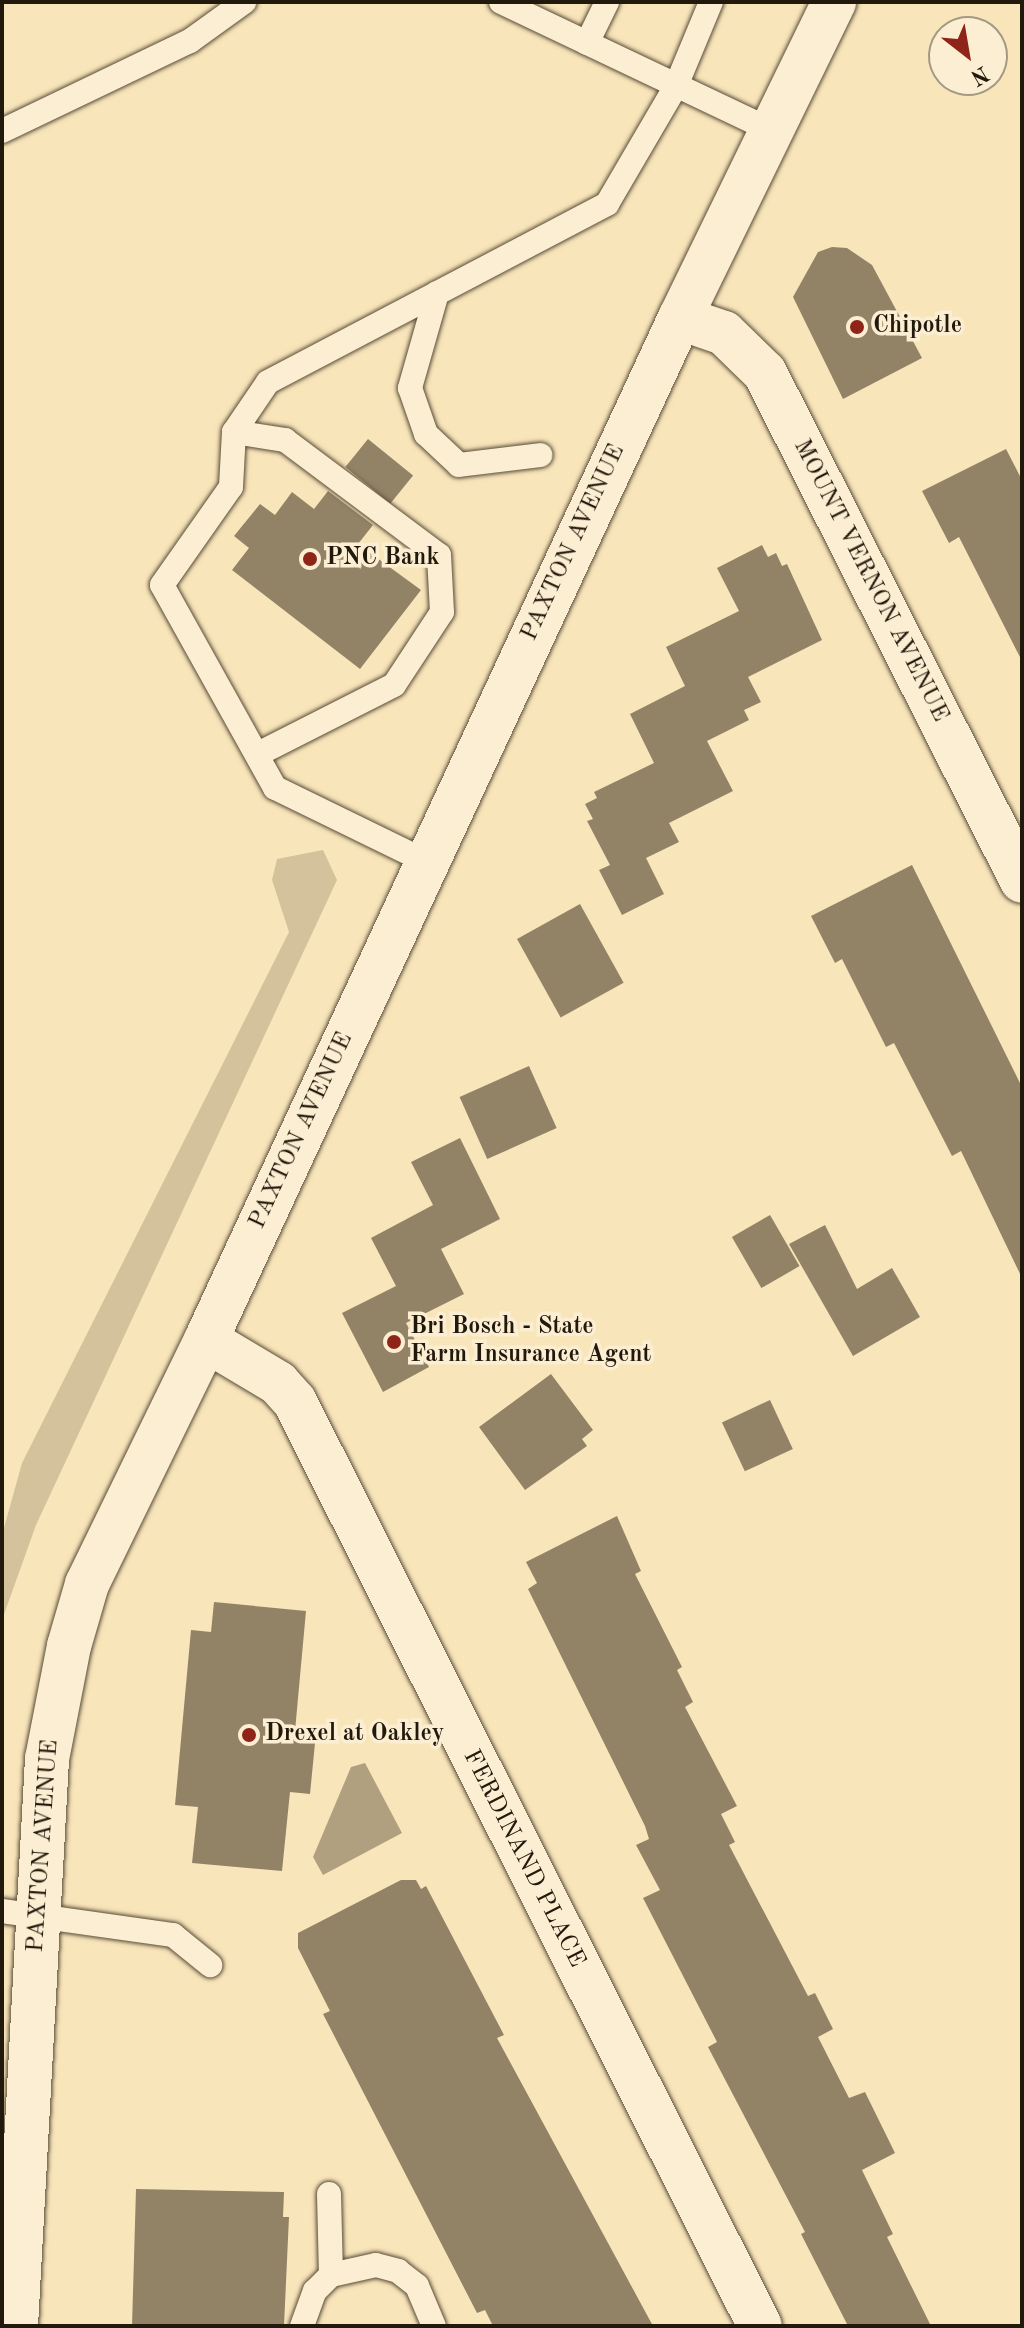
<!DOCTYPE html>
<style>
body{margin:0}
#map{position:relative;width:1024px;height:2328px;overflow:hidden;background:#f9e5ba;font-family:"Old Standard TT",serif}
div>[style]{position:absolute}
.green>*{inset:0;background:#d4c29d}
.water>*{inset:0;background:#b0a07f}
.building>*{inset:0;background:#928367;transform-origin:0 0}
.roads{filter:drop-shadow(0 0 2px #584c38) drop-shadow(0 0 2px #584c38)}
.service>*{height:24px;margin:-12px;padding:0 12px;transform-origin:12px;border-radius:12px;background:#fbeed2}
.minor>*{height:44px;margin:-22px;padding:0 22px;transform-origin:22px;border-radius:22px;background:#fbeed2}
.tertiary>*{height:44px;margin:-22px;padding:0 22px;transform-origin:22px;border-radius:22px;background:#fbeed2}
.dots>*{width:22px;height:22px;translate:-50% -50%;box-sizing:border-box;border:4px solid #fbeed2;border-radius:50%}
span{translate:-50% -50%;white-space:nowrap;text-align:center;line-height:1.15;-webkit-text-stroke:7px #fbeed2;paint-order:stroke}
.poi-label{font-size:24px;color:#22190d;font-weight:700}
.left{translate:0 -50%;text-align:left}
.street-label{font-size:24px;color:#22190d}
.frame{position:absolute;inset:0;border:4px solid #22190d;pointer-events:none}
.north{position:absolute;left:928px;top:16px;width:80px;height:80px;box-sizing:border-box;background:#fbeed2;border:2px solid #a49983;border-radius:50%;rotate:149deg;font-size:22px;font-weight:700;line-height:32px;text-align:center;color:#22190d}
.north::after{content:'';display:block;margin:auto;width:28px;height:36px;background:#8f2418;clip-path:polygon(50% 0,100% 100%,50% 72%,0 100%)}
</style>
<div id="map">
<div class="green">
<i style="clip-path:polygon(323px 850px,337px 880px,36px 1525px,2px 1620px,2px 1535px,22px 1463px,289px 932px,272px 880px,277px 859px)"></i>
</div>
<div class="water">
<i style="clip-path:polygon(365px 1763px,402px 1833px,323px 1875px,313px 1857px,351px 1767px)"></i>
</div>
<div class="building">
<i style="clip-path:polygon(832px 247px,847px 248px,872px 265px,922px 358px,843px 399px,793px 297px,818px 252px)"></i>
<i style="left:368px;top:439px;width:58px;height:36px;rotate:39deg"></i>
<i style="clip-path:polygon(1006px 449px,1022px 480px,1022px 661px,959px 537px,949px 543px,922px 491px)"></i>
<i style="clip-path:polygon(328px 491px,373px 525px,358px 544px,421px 590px,360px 669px,232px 570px,249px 548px,234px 536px,260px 504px,275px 515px,292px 492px,314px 509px)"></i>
<i style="clip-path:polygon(762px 545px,768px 557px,776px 553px,782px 566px,787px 564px,822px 640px,748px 677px,761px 702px,744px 710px,749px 720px,707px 741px,733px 791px,669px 823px,679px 842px,646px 858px,664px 894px,622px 915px,599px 870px,610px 865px,587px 821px,593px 819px,585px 804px,597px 798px,594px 792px,654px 763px,630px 714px,685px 686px,666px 647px,739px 611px,717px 568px)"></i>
<i style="clip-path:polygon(912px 865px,1022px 1087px,1022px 1278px,961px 1151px,952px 1156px,894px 1043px,886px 1047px,842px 959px,835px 963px,811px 916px)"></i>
<i style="left:580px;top:904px;width:90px;height:72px;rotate:61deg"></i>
<i style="left:529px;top:1066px;width:68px;height:76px;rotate:66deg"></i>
<i style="clip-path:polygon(460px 1138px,500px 1219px,441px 1249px,464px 1294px,406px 1323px,429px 1367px,383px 1392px,342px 1313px,396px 1286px,371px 1238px,433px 1205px,411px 1162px)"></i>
<i style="left:770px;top:1215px;width:59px;height:44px;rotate:60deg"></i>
<i style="clip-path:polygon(825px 1225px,857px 1289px,892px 1268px,920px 1317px,853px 1356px,789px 1244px)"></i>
<i style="clip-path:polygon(551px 1374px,593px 1430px,582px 1439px,587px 1446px,525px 1490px,479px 1427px)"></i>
<i style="left:770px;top:1400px;width:54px;height:53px;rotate:65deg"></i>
<i style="clip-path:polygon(617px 1516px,641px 1571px,635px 1574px,682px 1667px,677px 1670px,693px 1702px,685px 1707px,737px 1806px,721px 1814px,735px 1842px,729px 1845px,808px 1996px,815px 1993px,833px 2029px,818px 2037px,849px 2098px,865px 2092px,895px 2153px,862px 2170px,893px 2234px,887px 2237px,931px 2326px,848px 2326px,801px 2234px,805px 2232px,708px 2047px,717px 2042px,643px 1898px,660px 1890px,636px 1845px,649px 1839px,645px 1826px,528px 1589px,537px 1583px,526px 1562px)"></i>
<i style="clip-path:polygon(214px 1602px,306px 1611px,295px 1731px,316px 1733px,310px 1794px,290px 1792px,282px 1871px,192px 1863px,198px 1807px,175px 1805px,191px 1630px,211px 1632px)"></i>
<i style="clip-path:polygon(401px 1880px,416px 1880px,421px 1889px,426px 1886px,504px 2035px,497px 2038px,653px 2326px,493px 2326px,485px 2310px,477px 2313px,323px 2014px,330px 2011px,298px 1948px,298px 1933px)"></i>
<i style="clip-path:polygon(136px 2189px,284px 2192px,283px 2217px,289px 2217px,284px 2326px,132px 2326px)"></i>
</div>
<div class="roads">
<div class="service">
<i style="left:501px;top:2px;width:301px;rotate:25.4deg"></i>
<i style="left:587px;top:43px;width:46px;rotate:-64deg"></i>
<i style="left:2px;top:131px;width:208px;rotate:-25.6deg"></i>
<i style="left:190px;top:41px;width:67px;rotate:-35.8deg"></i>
<i style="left:437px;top:293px;width:99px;rotate:105.9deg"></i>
<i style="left:410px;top:388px;width:49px;rotate:70.8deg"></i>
<i style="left:426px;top:434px;width:45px;rotate:43.2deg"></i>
<i style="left:459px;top:465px;width:82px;rotate:-7deg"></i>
<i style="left:234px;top:432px;width:52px;rotate:8.9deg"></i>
<i style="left:285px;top:440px;width:192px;rotate:36.8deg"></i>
<i style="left:439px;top:555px;width:57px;rotate:87deg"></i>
<i style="left:442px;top:612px;width:87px;rotate:123.3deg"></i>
<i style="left:394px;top:685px;width:153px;rotate:153.1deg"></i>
<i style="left:425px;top:861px;width:167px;rotate:-154deg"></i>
<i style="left:275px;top:788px;width:232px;rotate:-119.1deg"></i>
<i style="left:162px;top:585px;width:120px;rotate:-54.9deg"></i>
<i style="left:231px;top:487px;width:55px;rotate:-86.9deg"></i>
<i style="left:234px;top:432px;width:60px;rotate:-55.8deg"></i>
<i style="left:268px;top:382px;width:383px;rotate:-27.7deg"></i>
<i style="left:607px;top:204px;width:137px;rotate:-59.7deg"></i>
<i style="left:676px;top:86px;width:91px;rotate:-67.4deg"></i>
<i style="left:2px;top:1911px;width:173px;rotate:8deg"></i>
<i style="left:173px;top:1935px;width:48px;rotate:39deg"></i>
<i style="left:329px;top:2194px;width:81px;rotate:88.6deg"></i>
<i style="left:302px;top:2326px;width:37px;rotate:-70deg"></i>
<i style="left:315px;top:2291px;width:23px;rotate:-45deg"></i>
<i style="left:331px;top:2275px;width:46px;rotate:-12.5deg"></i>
<i style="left:376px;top:2265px;width:23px;rotate:15deg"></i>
<i style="left:398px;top:2271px;width:24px;rotate:38deg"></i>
<i style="left:417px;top:2286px;width:43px;rotate:67deg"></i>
</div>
<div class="minor">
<i style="left:680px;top:318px;width:46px;rotate:18.8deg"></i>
<i style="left:724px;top:333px;width:57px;rotate:44.3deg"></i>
<i style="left:765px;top:373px;width:569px;rotate:63.16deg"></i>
<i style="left:206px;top:1340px;width:84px;rotate:30.8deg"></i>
<i style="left:278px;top:1383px;width:25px;rotate:48deg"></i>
<i style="left:295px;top:1402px;width:1034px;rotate:63.29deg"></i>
</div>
<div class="tertiary">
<i style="left:16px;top:2326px;width:568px;rotate:-86.87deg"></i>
<i style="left:47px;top:1759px;width:115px;rotate:-79deg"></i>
<i style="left:69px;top:1646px;width:65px;rotate:-73.8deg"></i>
<i style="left:87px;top:1584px;width:271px;rotate:-64deg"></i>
<i style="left:206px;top:1340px;width:1127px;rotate:-65.12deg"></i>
<i style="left:680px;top:318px;width:352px;rotate:-64deg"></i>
</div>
</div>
<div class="dots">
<i style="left:857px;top:327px;background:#8f2418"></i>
<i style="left:310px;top:559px;background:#8f2418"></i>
<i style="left:394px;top:1342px;background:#8f2418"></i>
<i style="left:249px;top:1735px;background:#8f2418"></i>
</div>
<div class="poi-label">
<span class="left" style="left:873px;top:327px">Chipotle</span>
<span class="left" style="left:326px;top:559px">PNC Bank</span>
<span class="left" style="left:410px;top:1342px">Bri Bosch - State<br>Farm Insurance Agent</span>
<span class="left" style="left:265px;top:1735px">Drexel at Oakley</span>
</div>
<div class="street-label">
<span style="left:574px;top:543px;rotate:-65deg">PAXTON AVENUE</span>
<span style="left:870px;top:581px;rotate:63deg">MOUNT VERNON AVENUE</span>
<span style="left:302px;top:1131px;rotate:-65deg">PAXTON AVENUE</span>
<span style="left:44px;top:1846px;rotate:-86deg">PAXTON AVENUE</span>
<span style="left:523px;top:1859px;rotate:63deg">FERDINAND PLACE</span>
</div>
<div class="frame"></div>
<div class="north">N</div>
</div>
